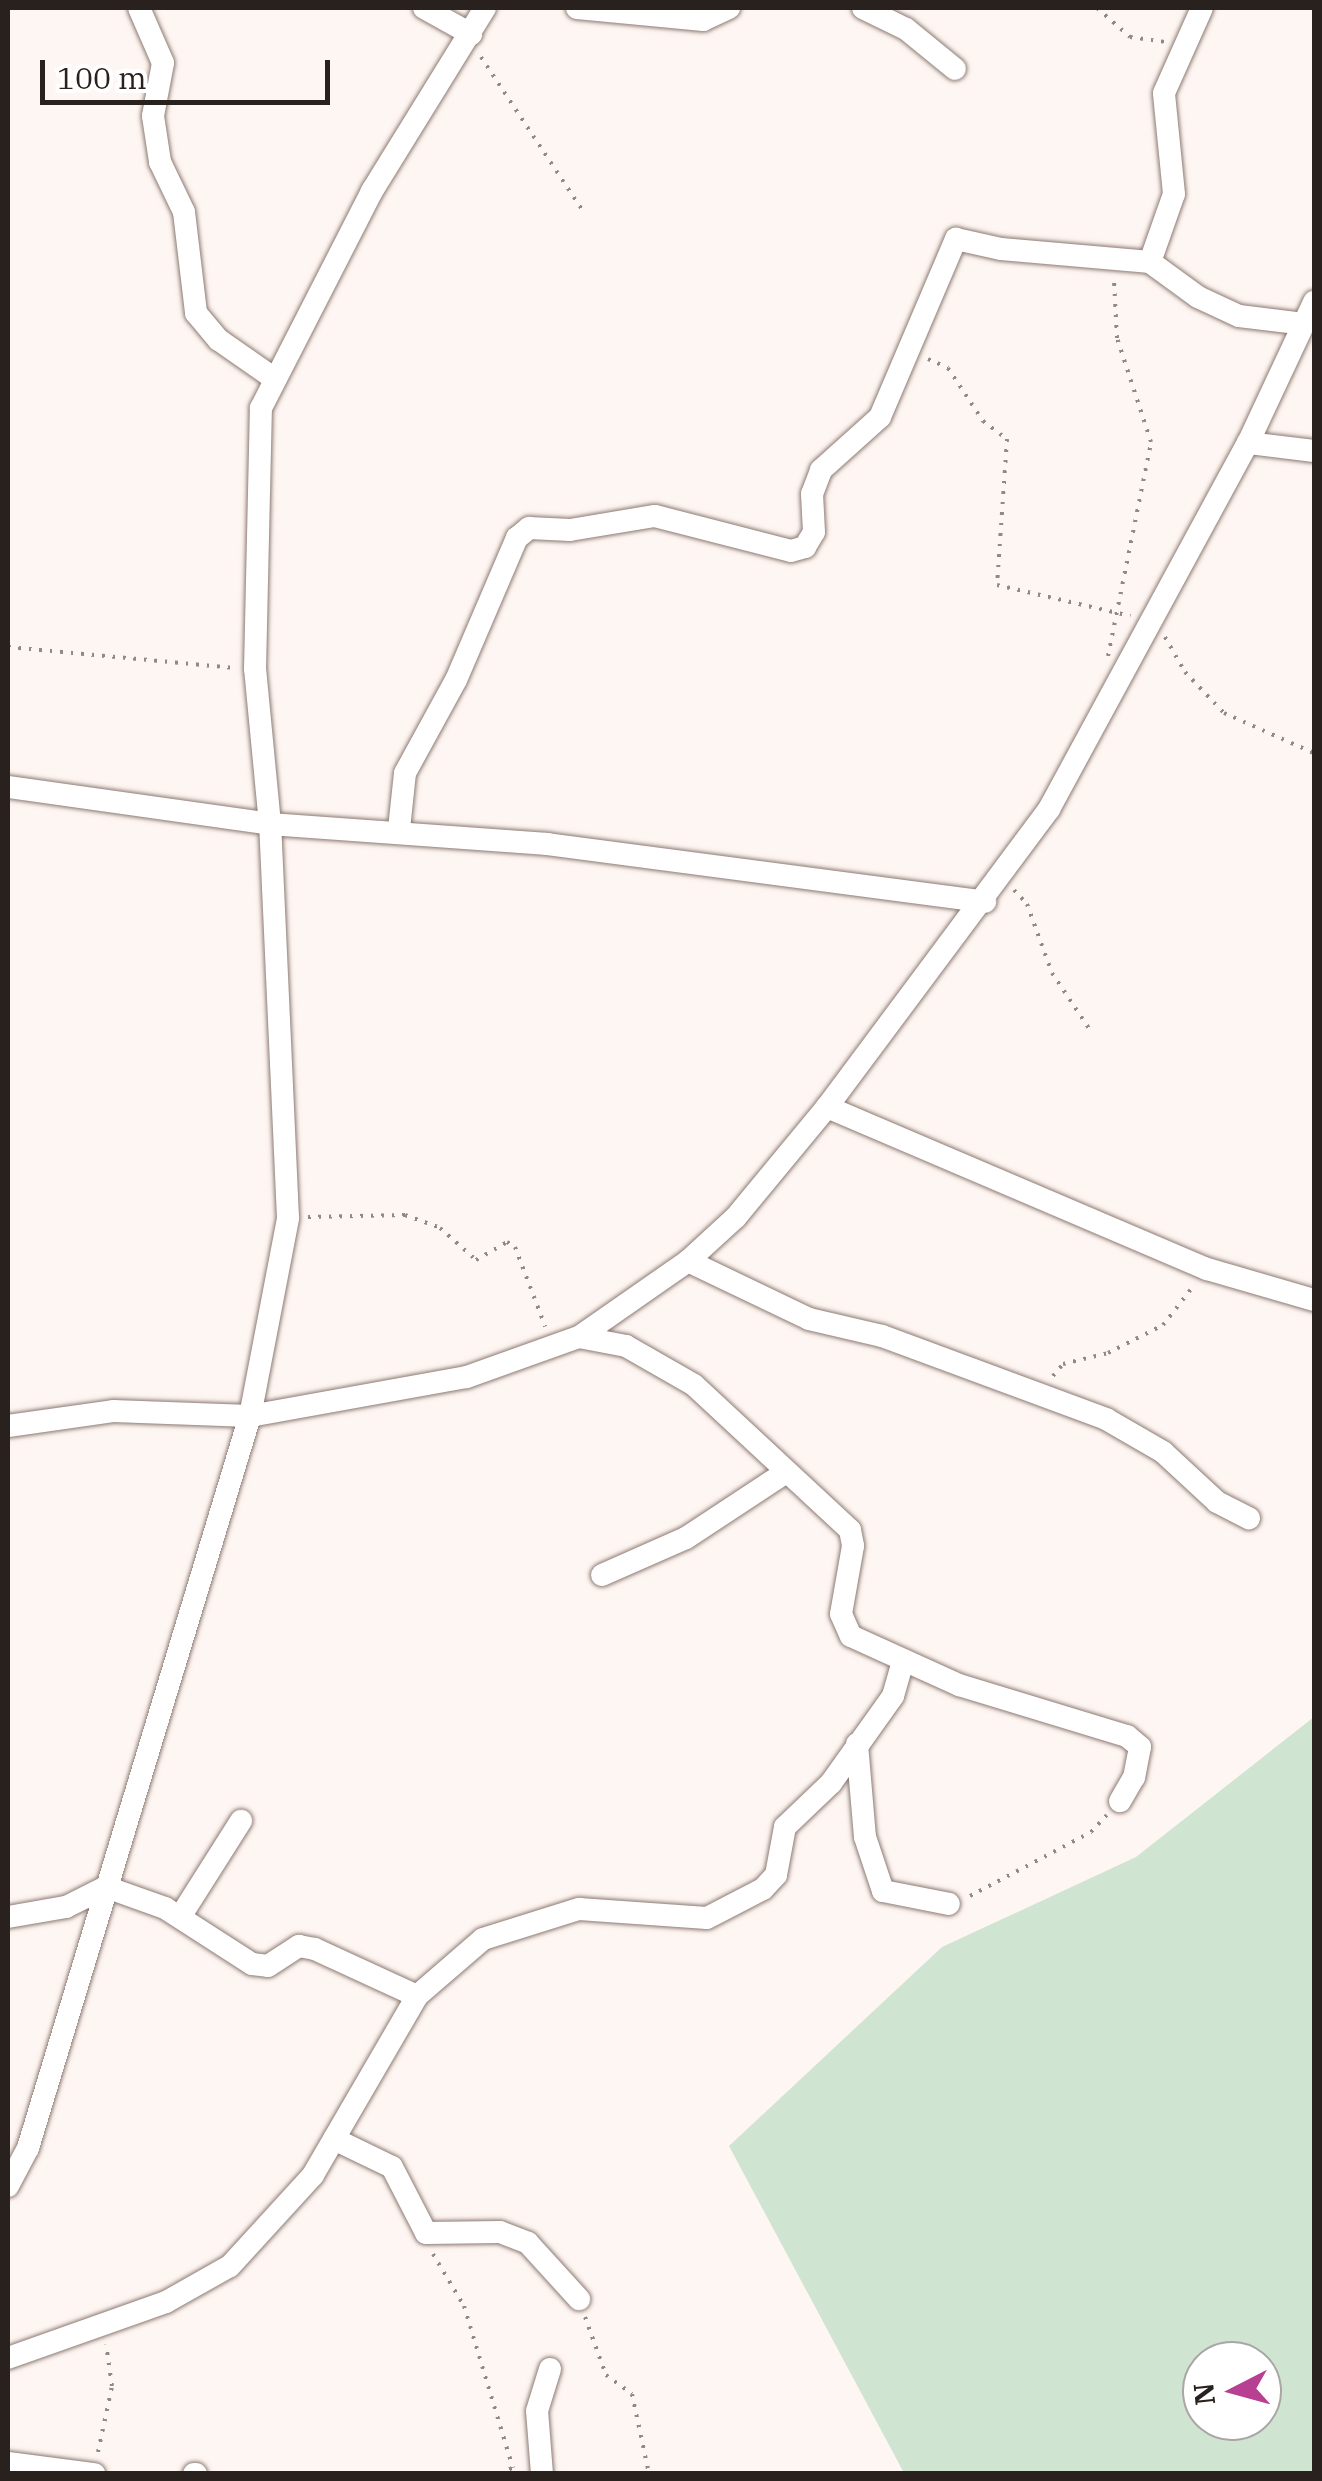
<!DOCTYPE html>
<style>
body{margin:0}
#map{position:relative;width:1322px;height:2481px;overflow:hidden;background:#fef6f2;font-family:"IBM Plex Serif",serif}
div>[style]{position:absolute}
.green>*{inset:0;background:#d0e4d2}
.path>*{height:4px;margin-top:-2px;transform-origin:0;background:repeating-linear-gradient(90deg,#918986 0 2.5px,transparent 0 10.5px)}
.roads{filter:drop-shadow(0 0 2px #8c7972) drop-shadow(0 0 2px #8c7972)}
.minor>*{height:22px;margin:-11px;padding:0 11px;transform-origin:11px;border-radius:11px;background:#fff}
span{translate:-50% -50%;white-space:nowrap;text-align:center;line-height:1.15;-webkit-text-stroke:10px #fff;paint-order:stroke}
.frame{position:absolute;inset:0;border:10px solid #29211e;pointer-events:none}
.north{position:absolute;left:1182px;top:2341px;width:100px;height:100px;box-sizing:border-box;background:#fff;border:2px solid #a9a6a5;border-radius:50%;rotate:264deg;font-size:28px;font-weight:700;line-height:40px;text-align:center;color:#29211e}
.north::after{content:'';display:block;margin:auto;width:35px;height:45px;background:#b84093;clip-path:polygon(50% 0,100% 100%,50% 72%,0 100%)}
.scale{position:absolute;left:40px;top:60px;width:290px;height:45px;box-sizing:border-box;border:5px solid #29211e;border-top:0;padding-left:12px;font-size:30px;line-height:35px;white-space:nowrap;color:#29211e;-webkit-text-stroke:8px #fff;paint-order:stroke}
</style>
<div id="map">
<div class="green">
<i style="clip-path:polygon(evenodd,1314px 1717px,1314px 2473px,904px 2473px,729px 2146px,942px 1947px,1136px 1857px,1314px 1717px,1202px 2361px,1262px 2361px,1262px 2421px,1202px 2421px,1202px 2361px)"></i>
</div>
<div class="path">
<i style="left:1097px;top:8px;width:44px;rotate:41.3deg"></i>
<i style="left:1130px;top:37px;width:35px;rotate:8deg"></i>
<i style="left:481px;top:57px;width:185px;rotate:56.5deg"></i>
<i style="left:928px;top:359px;width:22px;rotate:24deg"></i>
<i style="left:948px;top:368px;width:64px;rotate:56.6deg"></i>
<i style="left:983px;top:421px;width:30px;rotate:37deg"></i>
<i style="left:1007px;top:439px;width:146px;rotate:93.9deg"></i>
<i style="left:997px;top:585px;width:137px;rotate:13.1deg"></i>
<i style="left:1165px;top:637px;width:40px;rotate:60.3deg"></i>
<i style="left:1185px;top:672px;width:57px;rotate:46.4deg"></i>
<i style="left:1224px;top:713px;width:98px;rotate:24deg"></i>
<i style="left:8px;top:647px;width:228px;rotate:5.3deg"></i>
<i style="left:1108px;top:656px;width:218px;rotate:-78.6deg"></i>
<i style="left:1151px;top:442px;width:109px;rotate:-108.1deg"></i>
<i style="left:1117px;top:338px;width:57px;rotate:-93deg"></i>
<i style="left:1014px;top:890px;width:19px;rotate:47deg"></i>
<i style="left:1027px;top:904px;width:73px;rotate:70.1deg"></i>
<i style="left:1052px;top:973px;width:72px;rotate:56.3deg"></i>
<i style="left:308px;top:1217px;width:97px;rotate:-1.2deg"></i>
<i style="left:405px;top:1215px;width:37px;rotate:20deg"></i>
<i style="left:440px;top:1228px;width:48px;rotate:41.6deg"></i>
<i style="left:476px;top:1260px;width:36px;rotate:-30deg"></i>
<i style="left:507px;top:1242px;width:9px;rotate:32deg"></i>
<i style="left:515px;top:1247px;width:85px;rotate:69.2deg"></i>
<i style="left:1053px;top:1376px;width:16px;rotate:-50deg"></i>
<i style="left:1063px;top:1364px;width:46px;rotate:-13.7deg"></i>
<i style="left:1108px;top:1353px;width:62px;rotate:-27deg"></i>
<i style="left:1163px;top:1325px;width:52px;rotate:-52deg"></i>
<i style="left:970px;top:1896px;width:137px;rotate:-27.9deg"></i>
<i style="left:1091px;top:1832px;width:23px;rotate:-47deg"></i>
<i style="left:433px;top:2254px;width:61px;rotate:59.2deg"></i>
<i style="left:464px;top:2306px;width:169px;rotate:73.2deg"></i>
<i style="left:585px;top:2317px;width:62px;rotate:70.1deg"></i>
<i style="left:606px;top:2375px;width:32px;rotate:36deg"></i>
<i style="left:632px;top:2394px;width:82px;rotate:78deg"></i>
<i style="left:98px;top:2452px;width:67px;rotate:-78deg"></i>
<i style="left:112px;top:2386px;width:42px;rotate:-98.1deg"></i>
<i style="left:500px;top:2474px;width:16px;rotate:-27deg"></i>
</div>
<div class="roads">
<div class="minor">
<i style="left:139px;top:8px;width:60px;rotate:66.4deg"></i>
<i style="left:163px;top:63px;width:54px;rotate:100.7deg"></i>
<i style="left:153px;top:116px;width:47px;rotate:81.3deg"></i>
<i style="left:160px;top:162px;width:55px;rotate:64.4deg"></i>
<i style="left:184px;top:212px;width:102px;rotate:83.2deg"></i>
<i style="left:196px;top:313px;width:35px;rotate:50deg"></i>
<i style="left:219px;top:340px;width:65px;rotate:34.9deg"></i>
<i style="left:424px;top:8px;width:54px;rotate:29deg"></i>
<i style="left:577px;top:8px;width:127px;rotate:5.4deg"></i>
<i style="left:703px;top:20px;width:29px;rotate:-25deg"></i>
<i style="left:863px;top:8px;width:48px;rotate:26deg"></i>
<i style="left:906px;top:29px;width:63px;rotate:39.2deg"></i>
<i style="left:1150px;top:262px;width:72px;rotate:-70.6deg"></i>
<i style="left:1174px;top:194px;width:101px;rotate:-95.7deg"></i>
<i style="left:1164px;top:93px;width:93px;rotate:-65.9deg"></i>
<i style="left:1248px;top:443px;width:66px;rotate:6.9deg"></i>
<i style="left:8px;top:787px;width:265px;rotate:8deg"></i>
<i style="left:270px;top:824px;width:278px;rotate:4.1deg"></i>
<i style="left:547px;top:844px;width:442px;rotate:7.5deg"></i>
<i style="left:399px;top:829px;width:56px;rotate:-83.9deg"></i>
<i style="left:405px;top:773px;width:106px;rotate:-61.3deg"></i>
<i style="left:456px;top:680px;width:155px;rotate:-66.8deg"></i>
<i style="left:517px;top:538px;width:16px;rotate:-40deg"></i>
<i style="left:529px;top:528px;width:41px;rotate:2.8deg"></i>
<i style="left:570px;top:530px;width:86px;rotate:-9.4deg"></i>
<i style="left:655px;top:516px;width:140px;rotate:14.4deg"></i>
<i style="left:791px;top:551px;width:15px;rotate:-16deg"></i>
<i style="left:805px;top:547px;width:17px;rotate:-59deg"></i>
<i style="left:814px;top:532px;width:38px;rotate:-93deg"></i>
<i style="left:812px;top:494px;width:26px;rotate:-69deg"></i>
<i style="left:821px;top:470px;width:79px;rotate:-41.9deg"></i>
<i style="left:880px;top:417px;width:194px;rotate:-66.9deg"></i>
<i style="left:956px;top:239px;width:46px;rotate:12.5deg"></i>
<i style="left:1001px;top:249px;width:150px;rotate:5deg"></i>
<i style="left:1150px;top:262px;width:59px;rotate:36.1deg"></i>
<i style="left:1198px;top:297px;width:45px;rotate:24.9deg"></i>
<i style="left:1239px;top:316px;width:65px;rotate:7deg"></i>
<i style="left:827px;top:1107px;width:413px;rotate:23.1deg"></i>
<i style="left:1207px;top:1269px;width:111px;rotate:16.2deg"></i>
<i style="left:688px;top:1261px;width:134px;rotate:25.6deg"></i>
<i style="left:809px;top:1319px;width:75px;rotate:13.1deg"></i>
<i style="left:882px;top:1336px;width:239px;rotate:20.3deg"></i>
<i style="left:1106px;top:1419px;width:66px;rotate:30.1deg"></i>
<i style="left:1163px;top:1452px;width:74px;rotate:42.8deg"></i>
<i style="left:1217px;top:1502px;width:36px;rotate:27deg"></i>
<i style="left:579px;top:1337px;width:48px;rotate:10.8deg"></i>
<i style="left:626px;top:1346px;width:78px;rotate:29.8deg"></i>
<i style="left:694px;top:1385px;width:213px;rotate:42.9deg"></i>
<i style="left:850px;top:1530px;width:16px;rotate:79deg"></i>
<i style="left:853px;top:1546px;width:69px;rotate:100deg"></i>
<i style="left:841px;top:1614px;width:24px;rotate:66deg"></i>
<i style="left:851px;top:1636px;width:119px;rotate:24.4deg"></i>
<i style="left:959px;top:1685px;width:176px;rotate:16.9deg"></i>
<i style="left:1127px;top:1736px;width:17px;rotate:40deg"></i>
<i style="left:1140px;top:1747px;width:31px;rotate:101deg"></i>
<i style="left:1134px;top:1777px;width:28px;rotate:120deg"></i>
<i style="left:8px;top:1426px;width:106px;rotate:-8.1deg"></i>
<i style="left:113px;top:1411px;width:137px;rotate:2.1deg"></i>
<i style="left:250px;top:1416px;width:220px;rotate:-10.2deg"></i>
<i style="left:467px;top:1377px;width:119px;rotate:-19.7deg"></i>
<i style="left:579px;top:1337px;width:133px;rotate:-34.9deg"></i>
<i style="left:688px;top:1261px;width:65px;rotate:-42.5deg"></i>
<i style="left:736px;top:1217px;width:143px;rotate:-50.4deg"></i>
<i style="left:827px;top:1107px;width:372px;rotate:-53.3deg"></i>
<i style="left:1049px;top:809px;width:417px;rotate:-61.5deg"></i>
<i style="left:1248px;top:443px;width:156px;rotate:-64.9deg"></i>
<i style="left:602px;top:1575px;width:92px;rotate:-23.8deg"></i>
<i style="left:686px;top:1538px;width:120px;rotate:-33.4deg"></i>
<i style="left:857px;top:1744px;width:93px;rotate:85.1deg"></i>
<i style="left:865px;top:1837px;width:57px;rotate:71.6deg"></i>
<i style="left:883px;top:1891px;width:67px;rotate:11.1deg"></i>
<i style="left:8px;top:1917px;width:59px;rotate:-9.8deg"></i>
<i style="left:66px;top:1907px;width:45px;rotate:-26.6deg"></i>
<i style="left:106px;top:1887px;width:63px;rotate:19.6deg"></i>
<i style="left:165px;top:1908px;width:103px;rotate:32.8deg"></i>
<i style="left:252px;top:1964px;width:16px;rotate:7deg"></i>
<i style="left:268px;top:1966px;width:37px;rotate:-33deg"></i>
<i style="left:299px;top:1946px;width:16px;rotate:11deg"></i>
<i style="left:315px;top:1949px;width:112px;rotate:24.7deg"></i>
<i style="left:180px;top:1917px;width:114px;rotate:-57.6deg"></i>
<i style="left:334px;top:2139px;width:64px;rotate:25.8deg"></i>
<i style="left:392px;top:2167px;width:74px;rotate:62.7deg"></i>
<i style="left:426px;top:2233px;width:74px;rotate:-0.8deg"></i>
<i style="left:500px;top:2232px;width:30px;rotate:21deg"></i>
<i style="left:528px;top:2243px;width:76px;rotate:47.7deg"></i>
<i style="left:8px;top:2186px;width:43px;rotate:-62.2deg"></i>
<i style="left:28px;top:2148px;width:765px;rotate:-73.13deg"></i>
<i style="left:250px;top:1416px;width:202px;rotate:-79.1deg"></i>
<i style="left:288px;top:1218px;width:394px;rotate:-92.6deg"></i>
<i style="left:270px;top:824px;width:156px;rotate:-95.5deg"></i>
<i style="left:255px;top:669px;width:261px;rotate:-88.7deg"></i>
<i style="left:261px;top:408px;width:244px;rotate:-62.9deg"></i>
<i style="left:372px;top:191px;width:215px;rotate:-58.3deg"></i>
<i style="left:8px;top:2358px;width:168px;rotate:-19.5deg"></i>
<i style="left:166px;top:2302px;width:73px;rotate:-29.4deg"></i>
<i style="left:230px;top:2266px;width:123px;rotate:-47.6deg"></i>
<i style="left:313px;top:2175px;width:207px;rotate:-59.8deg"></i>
<i style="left:417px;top:1996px;width:87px;rotate:-40.8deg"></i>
<i style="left:483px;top:1939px;width:101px;rotate:-17.4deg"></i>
<i style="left:579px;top:1909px;width:128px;rotate:4deg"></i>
<i style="left:707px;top:1918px;width:63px;rotate:-27.4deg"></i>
<i style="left:763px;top:1889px;width:19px;rotate:-47deg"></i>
<i style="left:776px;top:1875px;width:49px;rotate:-79.4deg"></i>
<i style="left:785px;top:1827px;width:64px;rotate:-43.7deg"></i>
<i style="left:831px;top:1783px;width:107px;rotate:-54.5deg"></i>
<i style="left:893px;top:1696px;width:37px;rotate:-74deg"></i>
<i style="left:8px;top:2463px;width:87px;rotate:7.3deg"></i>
<i style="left:194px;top:2474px;width:2px"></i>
<i style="left:542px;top:2474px;width:63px;rotate:-94.5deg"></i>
<i style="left:537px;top:2411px;width:44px;rotate:-72.8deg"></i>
</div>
</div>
<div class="frame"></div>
<div class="north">N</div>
<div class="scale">100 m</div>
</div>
